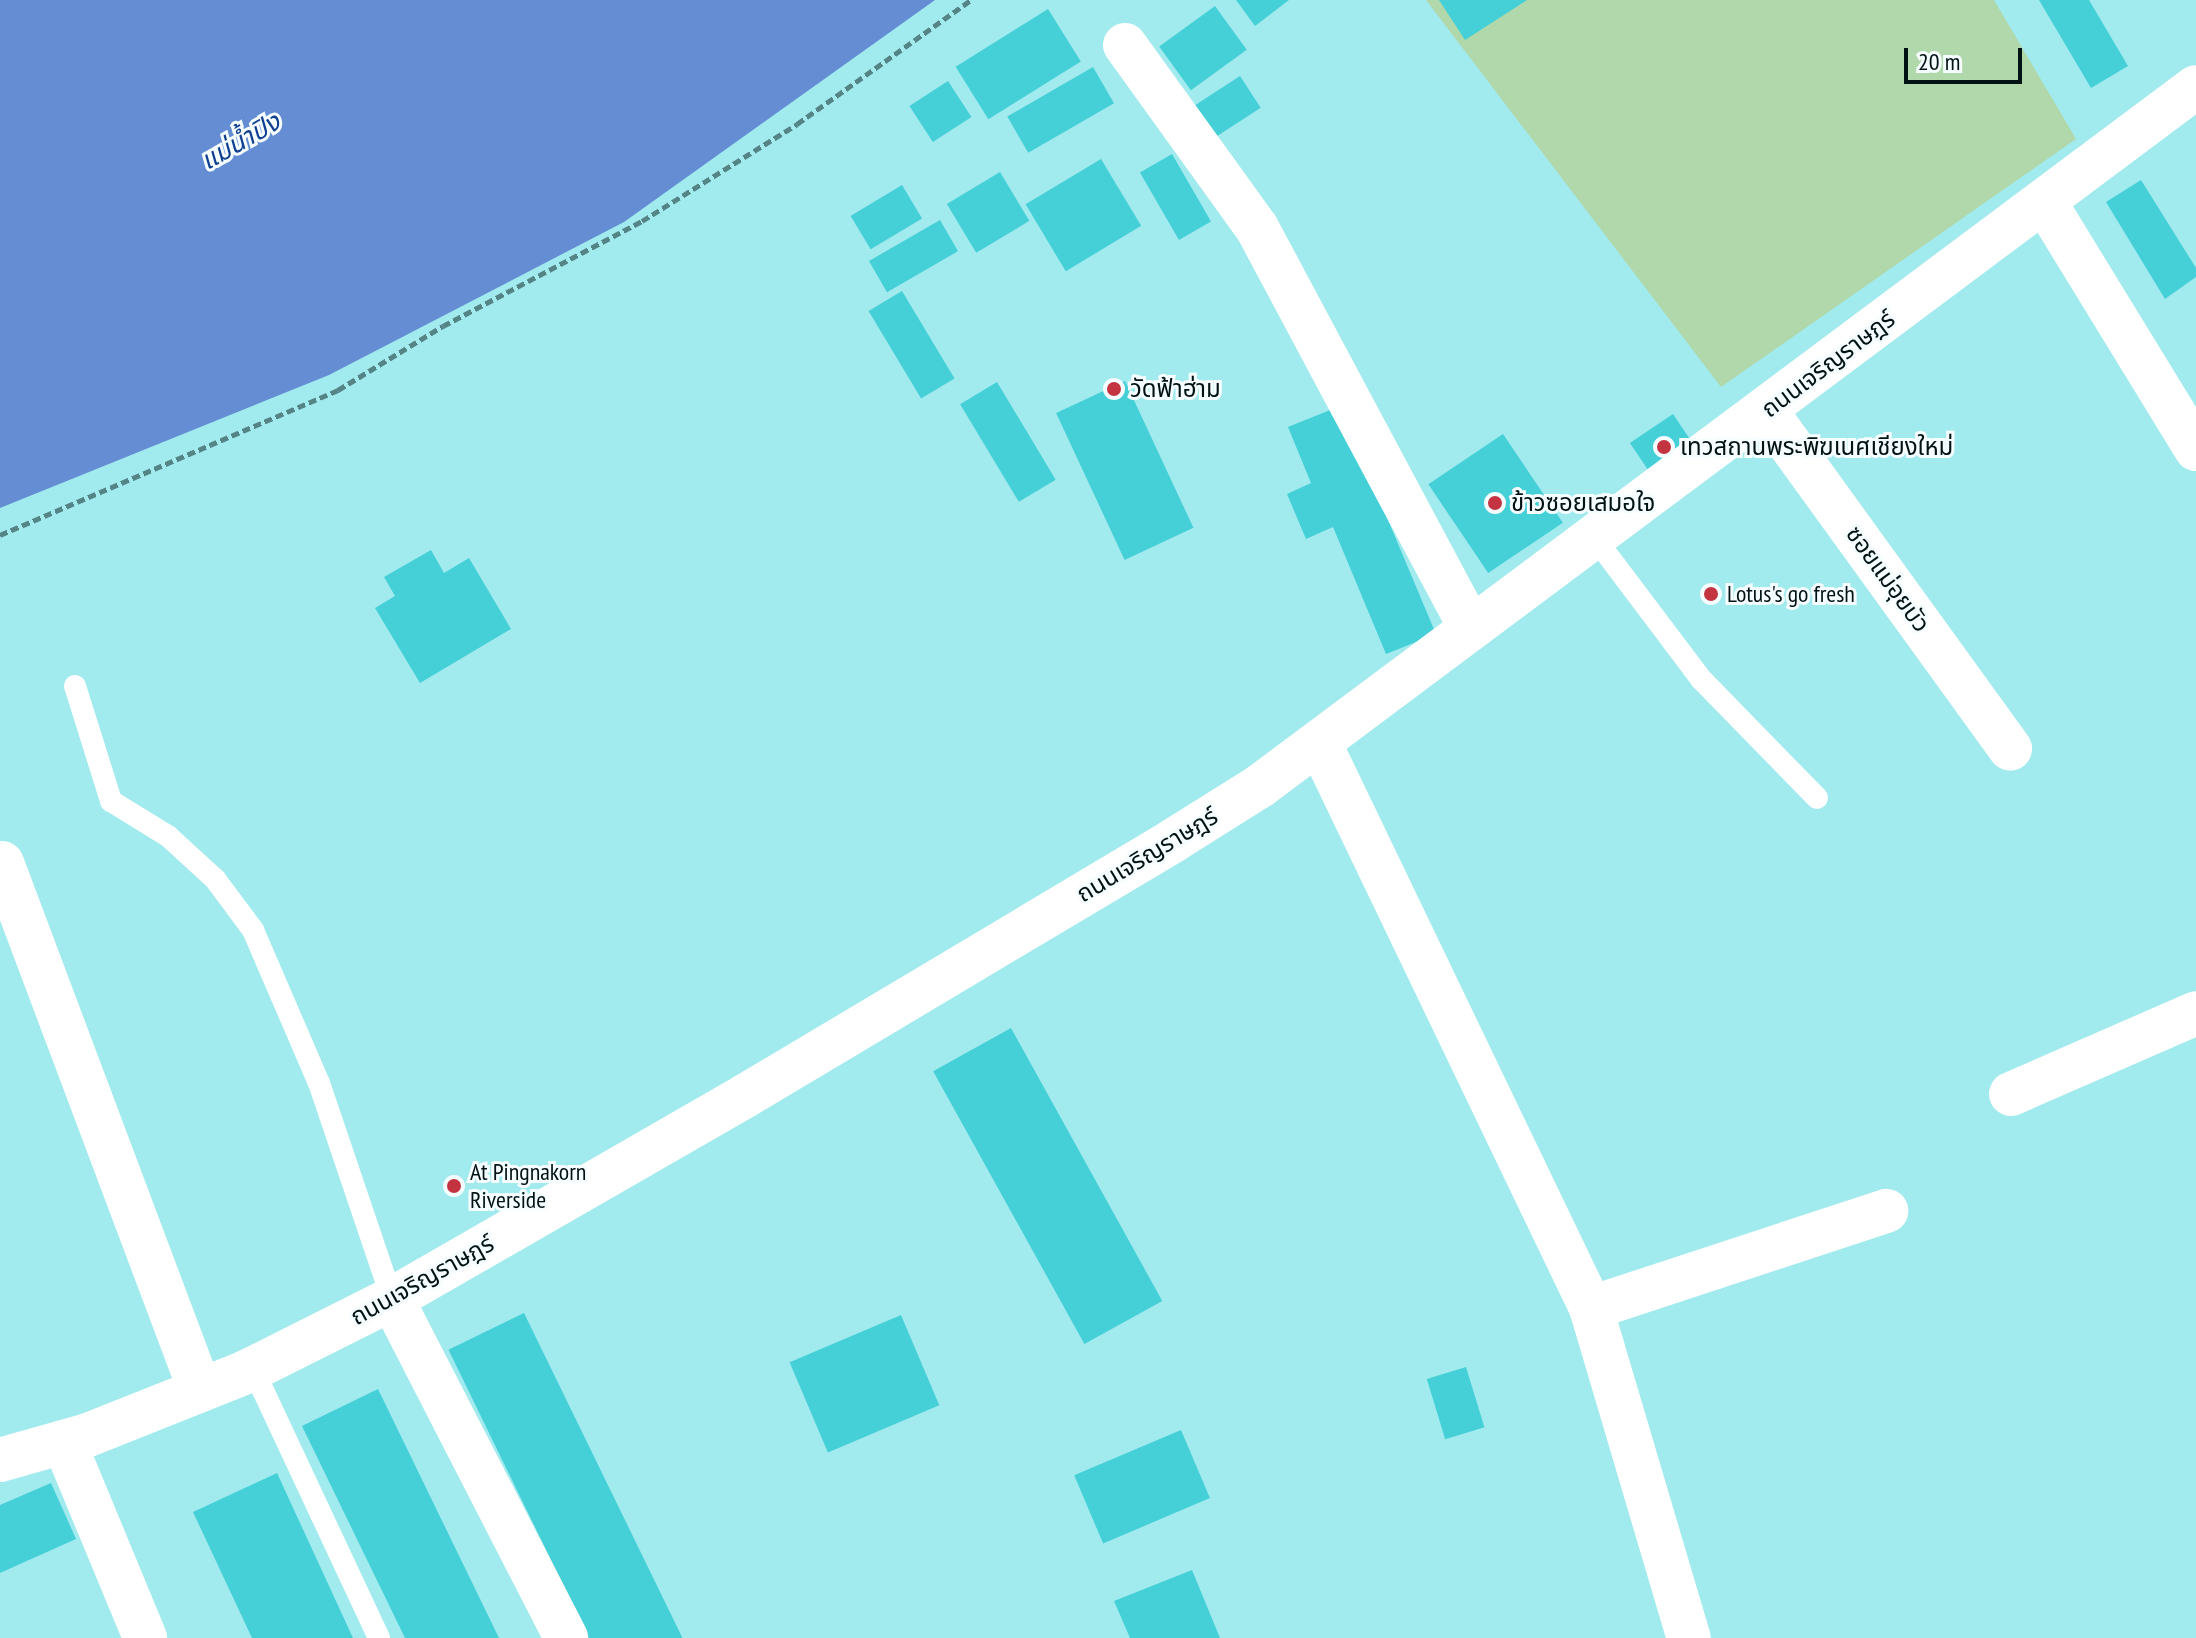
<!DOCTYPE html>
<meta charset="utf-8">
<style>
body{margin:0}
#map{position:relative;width:2196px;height:1638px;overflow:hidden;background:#a1eaee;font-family:"PT Sans Narrow","Noto Sans Thai",sans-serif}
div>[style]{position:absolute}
.green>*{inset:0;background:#b1d8aa}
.water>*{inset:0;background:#648dd4}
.building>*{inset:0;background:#45d0d8;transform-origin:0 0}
.path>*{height:5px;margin-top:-2.5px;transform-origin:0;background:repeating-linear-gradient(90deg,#558487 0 8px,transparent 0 12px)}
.lane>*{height:22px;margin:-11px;padding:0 11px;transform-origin:11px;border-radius:11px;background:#fff}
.street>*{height:44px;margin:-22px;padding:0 22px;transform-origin:22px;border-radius:22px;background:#fff}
.secondary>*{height:44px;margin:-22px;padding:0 22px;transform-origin:22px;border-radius:22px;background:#fff}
.dots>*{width:22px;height:22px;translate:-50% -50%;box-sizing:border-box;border:4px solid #f6fdfe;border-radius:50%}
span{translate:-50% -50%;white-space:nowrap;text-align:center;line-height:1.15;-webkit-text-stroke:6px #f6fdfe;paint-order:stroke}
.street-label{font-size:24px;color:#001214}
.poi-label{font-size:24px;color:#001214}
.left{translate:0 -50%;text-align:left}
.water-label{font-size:26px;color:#103f92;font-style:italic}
.scale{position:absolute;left:1904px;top:48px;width:118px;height:36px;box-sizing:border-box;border:4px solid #001214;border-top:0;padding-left:10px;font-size:24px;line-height:28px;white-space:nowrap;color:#001214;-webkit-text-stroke:6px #f6fdfe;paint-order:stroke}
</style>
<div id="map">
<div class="green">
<i style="clip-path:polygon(1426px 0,1994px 0,2076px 139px,1721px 387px)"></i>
</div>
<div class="water">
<i style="clip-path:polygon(0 0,935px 0,624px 222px,329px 375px,0 508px)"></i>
</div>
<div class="building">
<i style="clip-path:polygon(1236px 0,1289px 0,1255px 26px)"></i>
<i style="clip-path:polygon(1439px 0,1527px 0,1465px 40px)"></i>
<i style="clip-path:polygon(2039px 0,2089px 0,2128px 66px,2091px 88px)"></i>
<i style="left:1215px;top:6px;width:54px;height:69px;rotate:54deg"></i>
<i style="left:1048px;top:9px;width:62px;height:109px;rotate:58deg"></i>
<i style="left:1093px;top:67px;width:42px;height:99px;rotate:60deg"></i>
<i style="left:1240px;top:76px;width:38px;height:55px;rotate:57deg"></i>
<i style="left:948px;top:81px;width:43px;height:46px;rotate:57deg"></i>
<i style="left:1172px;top:154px;width:78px;height:37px;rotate:60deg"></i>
<i style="left:1101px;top:159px;width:78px;height:88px;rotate:59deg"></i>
<i style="left:1000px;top:172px;width:57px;height:62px;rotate:59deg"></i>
<i style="clip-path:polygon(2141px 180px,2196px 268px,2196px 277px,2165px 299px,2106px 202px)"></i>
<i style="left:902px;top:185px;width:39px;height:60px;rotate:59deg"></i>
<i style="left:940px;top:220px;width:36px;height:82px;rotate:60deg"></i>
<i style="left:902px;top:291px;width:102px;height:39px;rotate:59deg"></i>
<i style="left:1125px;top:381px;width:162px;height:76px;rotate:65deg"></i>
<i style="left:997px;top:382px;width:114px;height:43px;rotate:59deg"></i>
<i style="clip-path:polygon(1340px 406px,1436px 634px,1386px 654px,1333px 527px,1306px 539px,1287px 494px,1311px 483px,1288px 427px)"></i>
<i style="left:1673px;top:414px;width:43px;height:52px;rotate:56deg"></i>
<i style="left:1503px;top:434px;width:107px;height:90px;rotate:56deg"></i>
<i style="clip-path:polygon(431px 550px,444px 573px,469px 558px,511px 629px,420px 683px,375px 608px,395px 596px,384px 577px)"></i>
<i style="left:1011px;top:1028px;width:312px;height:89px;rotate:61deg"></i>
<i style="left:524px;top:1313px;width:363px;height:84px;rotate:64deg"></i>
<i style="left:901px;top:1315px;width:98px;height:121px;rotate:67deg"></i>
<i style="left:1466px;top:1367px;width:63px;height:41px;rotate:73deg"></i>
<i style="clip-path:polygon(378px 1389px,499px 1638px,405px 1638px,302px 1426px)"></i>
<i style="left:1181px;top:1430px;width:74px;height:116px;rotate:67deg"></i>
<i style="clip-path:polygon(277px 1473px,353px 1638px,252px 1638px,193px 1512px)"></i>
<i style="clip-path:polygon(51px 1483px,76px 1539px,0 1573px,0 1505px)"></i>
<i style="clip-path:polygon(1192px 1570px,1220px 1638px,1130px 1638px,1114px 1601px)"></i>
</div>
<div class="path">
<i style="left:0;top:535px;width:368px;rotate:-23.2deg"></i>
<i style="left:338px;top:390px;width:123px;rotate:-31.4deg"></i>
<i style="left:443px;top:326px;width:225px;rotate:-27.8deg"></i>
<i style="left:642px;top:221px;width:183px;rotate:-32deg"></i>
<i style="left:797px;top:124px;width:214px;rotate:-35.5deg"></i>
</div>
<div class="lane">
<i style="left:1594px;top:537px;width:178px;rotate:53deg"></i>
<i style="left:1701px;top:679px;width:166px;rotate:45.7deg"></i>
<i style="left:75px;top:686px;width:121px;rotate:72.6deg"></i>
<i style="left:111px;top:801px;width:67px;rotate:31.6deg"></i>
<i style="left:168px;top:836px;width:64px;rotate:42.5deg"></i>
<i style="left:215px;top:879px;width:64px;rotate:53.3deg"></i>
<i style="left:253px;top:930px;width:167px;rotate:66.7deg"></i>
<i style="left:319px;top:1083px;width:228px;rotate:71.3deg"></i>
<i style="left:253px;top:1369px;width:297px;rotate:64.9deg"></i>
</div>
<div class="street">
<i style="left:1125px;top:45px;width:226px;rotate:54.2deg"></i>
<i style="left:1257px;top:228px;width:452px;rotate:61.9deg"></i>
<i style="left:2044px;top:201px;width:291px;rotate:58.5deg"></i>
<i style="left:1765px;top:410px;width:418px;rotate:54.1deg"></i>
<i style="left:1319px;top:742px;width:628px;rotate:64.33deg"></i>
<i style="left:1591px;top:1308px;width:344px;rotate:73.5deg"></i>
<i style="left:2px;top:863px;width:563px;rotate:69.41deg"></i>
<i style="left:2011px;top:1094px;width:202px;rotate:-23.6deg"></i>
<i style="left:392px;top:1299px;width:381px;rotate:62.8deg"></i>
<i style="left:1591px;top:1308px;width:311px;rotate:-18.2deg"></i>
<i style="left:64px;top:1442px;width:212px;rotate:67.5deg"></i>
</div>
<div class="secondary">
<i style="left:0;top:1460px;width:91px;rotate:-15.9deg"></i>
<i style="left:88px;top:1435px;width:170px;rotate:-21.7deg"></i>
<i style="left:246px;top:1372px;width:163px;rotate:-26.6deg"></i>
<i style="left:392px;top:1299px;width:407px;rotate:-29.9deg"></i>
<i style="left:745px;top:1096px;width:500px;rotate:-30.8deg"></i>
<i style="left:1174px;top:840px;width:102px;rotate:-32.1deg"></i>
<i style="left:1260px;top:786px;width:1168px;rotate:-36.75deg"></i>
</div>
<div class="dots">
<i style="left:1114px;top:389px;background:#c33340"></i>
<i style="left:1664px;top:447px;background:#c33340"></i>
<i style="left:1495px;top:503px;background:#c33340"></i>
<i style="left:1711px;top:594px;background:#c33340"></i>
<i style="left:454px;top:1186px;background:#c33340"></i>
</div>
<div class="street-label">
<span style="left:1828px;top:364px;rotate:-37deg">ถนนเจริญราษฎร์</span>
<span style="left:1888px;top:579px;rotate:54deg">ซอยแม่อุยบัว</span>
<span style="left:1147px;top:855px;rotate:-31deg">ถนนเจริญราษฎร์</span>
<span style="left:422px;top:1280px;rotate:-29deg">ถนนเจริญราษฎร์</span>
</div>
<div class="poi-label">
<span class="left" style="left:1130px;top:389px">วัดฟ้าฮ่าม</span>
<span class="left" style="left:1680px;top:447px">เทวสถานพระพิฆเนศเชียงใหม่</span>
<span class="left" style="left:1511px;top:503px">ข้าวซอยเสมอใจ</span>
<span class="left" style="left:1727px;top:594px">Lotus's go fresh</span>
<span class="left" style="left:470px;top:1186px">At Pingnakorn<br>Riverside</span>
</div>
<div class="water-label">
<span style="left:240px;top:141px;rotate:-30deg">แม่น้ำปิง</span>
</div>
<div class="scale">20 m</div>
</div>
